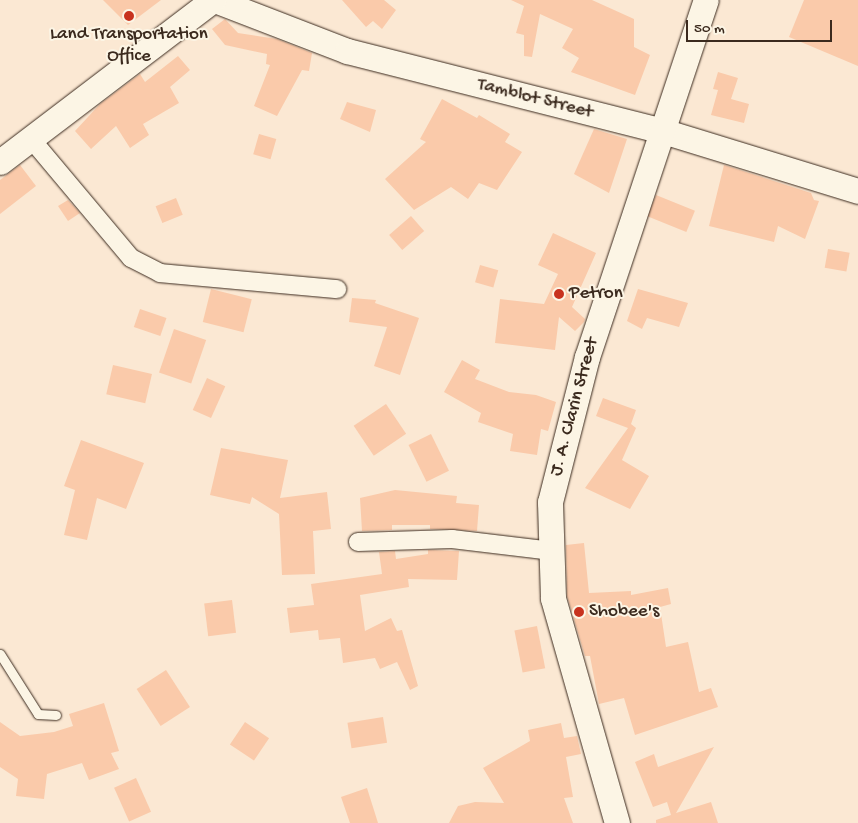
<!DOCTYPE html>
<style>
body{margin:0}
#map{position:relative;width:858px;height:823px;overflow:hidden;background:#fbe8d3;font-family:"Gochi Hand",sans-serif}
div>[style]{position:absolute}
.building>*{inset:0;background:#facaaa;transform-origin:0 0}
.roads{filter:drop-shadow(0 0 1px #3b2a1e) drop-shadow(0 0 1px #3b2a1e)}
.lane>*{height:9px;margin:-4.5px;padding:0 4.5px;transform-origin:4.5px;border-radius:4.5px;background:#fcf5e5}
.street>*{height:18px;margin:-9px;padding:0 9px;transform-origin:9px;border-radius:9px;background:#fcf5e5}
.secondary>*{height:25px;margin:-12.5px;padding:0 12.5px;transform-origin:12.5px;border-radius:12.5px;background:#fcf5e5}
.dots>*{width:14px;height:14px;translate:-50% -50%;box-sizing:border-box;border:2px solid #fcf5e5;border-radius:50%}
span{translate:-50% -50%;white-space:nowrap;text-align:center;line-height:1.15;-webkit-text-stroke:4px #fcf5e5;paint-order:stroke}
.poi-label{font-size:19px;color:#3b2a1e}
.left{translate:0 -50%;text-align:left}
.street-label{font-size:19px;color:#3b2a1e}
.scale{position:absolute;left:686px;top:20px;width:146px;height:22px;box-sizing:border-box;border:2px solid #3b2a1e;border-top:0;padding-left:6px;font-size:15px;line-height:18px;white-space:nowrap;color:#3b2a1e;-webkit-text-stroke:4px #fcf5e5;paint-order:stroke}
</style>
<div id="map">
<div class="building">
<i style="clip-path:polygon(103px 0,161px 0,128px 25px)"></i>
<i style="clip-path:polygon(342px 0,384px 0,396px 10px,382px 29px,373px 21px,366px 27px)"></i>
<i style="clip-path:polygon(511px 0,592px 0,634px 19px,634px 47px,650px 55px,635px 95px,571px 72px,579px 58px,562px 48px,573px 29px,540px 14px,532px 57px,524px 56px,524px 35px,516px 33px,524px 6px)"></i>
<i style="clip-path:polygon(804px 0,858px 0,858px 66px,789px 37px)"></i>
<i style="clip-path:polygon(225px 19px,238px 33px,277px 39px,312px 53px,309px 71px,302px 70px,277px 116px,254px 106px,270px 65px,266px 64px,267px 54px,225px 45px,212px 29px)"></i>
<i style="clip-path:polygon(178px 56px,190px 70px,170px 87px,179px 103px,143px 124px,149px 135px,130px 148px,116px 126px,91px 149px,75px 131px,100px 104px,140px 74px,145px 82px)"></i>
<i style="clip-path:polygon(718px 72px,738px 78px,731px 99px,749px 104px,744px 123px,711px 115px,718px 90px,713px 89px)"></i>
<i style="clip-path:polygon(442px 99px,477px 118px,479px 115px,510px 134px,505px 142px,522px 152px,497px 190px,479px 183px,468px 199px,451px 187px,414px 210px,385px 179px,426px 142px,420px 139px)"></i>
<i style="clip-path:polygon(347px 102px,376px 110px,370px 132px,340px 119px)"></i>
<i style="clip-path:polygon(594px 129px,627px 139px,609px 193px,574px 174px)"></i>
<i style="left:259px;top:134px;width:18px;height:21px;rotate:16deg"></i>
<i style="clip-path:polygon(20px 165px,36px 186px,0 214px,0 180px)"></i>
<i style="clip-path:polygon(724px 165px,811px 193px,814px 200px,819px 201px,805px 239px,778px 226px,774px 242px,709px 226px)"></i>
<i style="left:656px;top:195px;width:42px;height:23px;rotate:22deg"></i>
<i style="left:176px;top:198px;width:18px;height:22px;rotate:68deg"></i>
<i style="clip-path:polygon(68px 200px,80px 213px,68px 221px,58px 206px)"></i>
<i style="left:411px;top:216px;width:20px;height:29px;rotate:49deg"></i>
<i style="clip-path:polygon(553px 233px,596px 253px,572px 307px,585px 319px,584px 322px,575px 331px,559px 317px,555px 350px,495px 343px,500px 299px,544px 304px,558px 274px,538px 265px)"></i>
<i style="left:828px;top:249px;width:22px;height:19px;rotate:10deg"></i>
<i style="left:480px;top:265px;width:19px;height:18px;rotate:16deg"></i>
<i style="left:211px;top:289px;width:42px;height:34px;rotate:14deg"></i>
<i style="clip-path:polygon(638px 289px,688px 303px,679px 327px,647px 318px,642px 329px,627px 321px)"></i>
<i style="clip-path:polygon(352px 298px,376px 300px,375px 303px,419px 318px,400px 375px,374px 366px,387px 327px,349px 322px)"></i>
<i style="left:140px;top:309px;width:28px;height:19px;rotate:19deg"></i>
<i style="left:174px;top:329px;width:34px;height:46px;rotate:19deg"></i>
<i style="clip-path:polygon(462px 360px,480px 370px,475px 379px,509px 392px,536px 395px,556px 402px,548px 431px,541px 429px,537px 455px,510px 451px,513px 434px,478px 422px,481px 413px,444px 392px)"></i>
<i style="left:113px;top:365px;width:40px;height:30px;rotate:13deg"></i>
<i style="left:207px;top:378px;width:20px;height:35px;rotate:24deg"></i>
<i style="clip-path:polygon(603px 398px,636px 410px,631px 424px,636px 428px,622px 460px,649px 476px,630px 509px,585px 488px,628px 428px,596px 416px)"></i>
<i style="left:386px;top:404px;width:36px;height:39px;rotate:56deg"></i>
<i style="left:431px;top:434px;width:41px;height:25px;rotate:64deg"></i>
<i style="clip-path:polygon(81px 440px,144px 463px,126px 509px,97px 498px,87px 540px,64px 535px,75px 490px,64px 486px)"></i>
<i style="clip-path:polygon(221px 448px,288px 460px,280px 498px,327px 492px,331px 529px,313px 531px,315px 574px,282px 575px,279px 514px,252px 497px,250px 504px,210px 495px)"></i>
<i style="clip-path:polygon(395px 490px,457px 496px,456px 503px,479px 505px,477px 531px,430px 529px,430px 525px,392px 525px,392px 530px,362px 531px,360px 498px)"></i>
<i style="clip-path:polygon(584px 543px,589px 593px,631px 591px,631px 595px,668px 588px,671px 604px,660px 607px,666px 647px,688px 642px,699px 692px,711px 688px,718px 707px,635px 735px,624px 698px,599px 704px,590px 656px,585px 656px,567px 596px,566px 545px)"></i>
<i style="clip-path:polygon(428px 550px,459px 551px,457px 580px,408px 579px,409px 587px,360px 595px,365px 631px,391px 618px,397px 631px,402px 630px,418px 686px,410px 690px,397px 662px,380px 669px,375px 658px,343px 663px,340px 638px,319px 640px,318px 630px,290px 633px,287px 608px,314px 605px,311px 584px,382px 574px,379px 552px,395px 551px,396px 559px,428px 554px)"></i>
<i style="left:232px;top:600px;width:33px;height:28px;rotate:83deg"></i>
<i style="left:537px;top:626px;width:43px;height:23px;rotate:79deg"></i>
<i style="left:166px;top:670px;width:44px;height:35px;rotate:57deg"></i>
<i style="clip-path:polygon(104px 703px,119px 751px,111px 753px,119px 769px,89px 780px,82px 763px,47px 774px,44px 799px,16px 796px,18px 779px,0 767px,0 722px,20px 736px,54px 732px,73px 726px,69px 714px)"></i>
<i style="left:383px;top:717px;width:26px;height:36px;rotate:81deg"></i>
<i style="left:245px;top:722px;width:29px;height:27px;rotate:34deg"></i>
<i style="clip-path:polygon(561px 723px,564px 738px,577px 736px,581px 754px,566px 757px,573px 797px,564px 798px,573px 823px,449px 823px,458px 806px,475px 802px,504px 803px,483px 768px,530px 741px,528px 730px)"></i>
<i style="clip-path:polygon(714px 747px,676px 813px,711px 802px,718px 823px,656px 823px,656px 820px,671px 815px,667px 802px,653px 807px,635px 762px,654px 754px,658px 767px)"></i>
<i style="left:136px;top:778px;width:37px;height:24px;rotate:66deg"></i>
<i style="clip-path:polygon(367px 788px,378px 823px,350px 823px,341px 797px)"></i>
</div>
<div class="roads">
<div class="lane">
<i style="left:0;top:654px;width:71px;rotate:57.7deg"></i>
<i style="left:38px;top:714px;width:18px;rotate:3deg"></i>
</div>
<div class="street">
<i style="left:32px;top:140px;width:154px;rotate:50deg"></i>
<i style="left:131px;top:258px;width:33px;rotate:27deg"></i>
<i style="left:160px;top:273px;width:178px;rotate:5.2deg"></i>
<i style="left:358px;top:542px;width:94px;rotate:-1.8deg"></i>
<i style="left:452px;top:539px;width:101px;rotate:6.8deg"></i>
</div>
<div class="secondary">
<i style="left:215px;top:0;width:142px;rotate:21.1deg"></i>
<i style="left:347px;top:51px;width:326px;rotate:14.2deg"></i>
<i style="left:663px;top:131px;width:204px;rotate:17.1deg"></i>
<i style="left:0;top:162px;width:268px;rotate:-37.3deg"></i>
<i style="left:617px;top:823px;width:234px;rotate:-105.9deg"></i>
<i style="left:553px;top:598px;width:96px;rotate:-91.8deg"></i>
<i style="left:550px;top:502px;width:150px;rotate:-75.7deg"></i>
<i style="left:587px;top:357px;width:376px;rotate:-71.6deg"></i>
</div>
</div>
<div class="dots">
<i style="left:129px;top:16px;background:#c8321e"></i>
<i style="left:559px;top:294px;background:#c8321e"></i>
<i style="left:579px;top:612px;background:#c8321e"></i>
</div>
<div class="poi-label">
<span style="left:129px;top:46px">Land Transportation<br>Office</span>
<span class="left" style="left:569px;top:294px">Petron</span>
<span class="left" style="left:589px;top:612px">Shobee's</span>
</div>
<div class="street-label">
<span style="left:535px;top:99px;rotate:14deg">Tamblot Street</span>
<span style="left:575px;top:407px;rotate:-75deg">J. A. Clarin Street</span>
</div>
<div class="scale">50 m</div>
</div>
